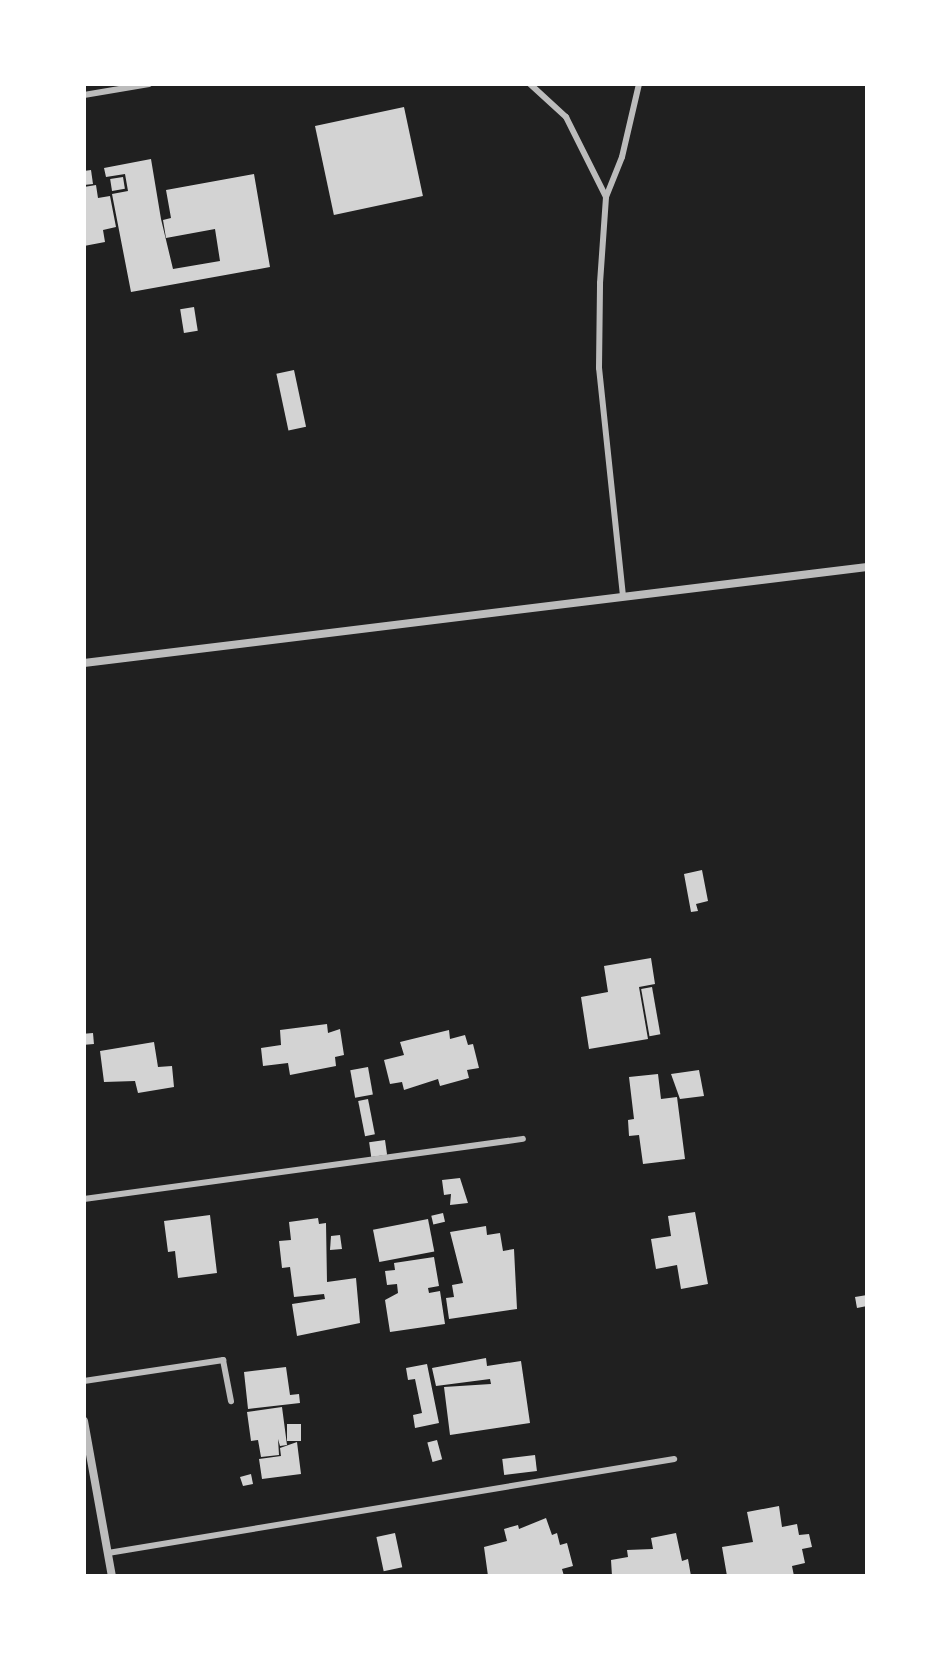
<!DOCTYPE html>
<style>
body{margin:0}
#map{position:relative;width:951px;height:1660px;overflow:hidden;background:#111;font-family:Georgia,serif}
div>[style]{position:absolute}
.green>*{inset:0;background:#202020;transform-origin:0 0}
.building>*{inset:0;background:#d3d3d3;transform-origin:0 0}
.service>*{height:6px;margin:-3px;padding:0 3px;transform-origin:3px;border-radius:3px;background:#bcbcbc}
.minor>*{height:8px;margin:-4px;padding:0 4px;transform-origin:4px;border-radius:4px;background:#bcbcbc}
span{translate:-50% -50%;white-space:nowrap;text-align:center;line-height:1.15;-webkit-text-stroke:6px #fff;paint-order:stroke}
.frame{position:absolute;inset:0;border:86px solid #fff;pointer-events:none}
</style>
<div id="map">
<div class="green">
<i style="left:84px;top:84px;width:783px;height:1492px"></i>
</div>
<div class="building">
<i style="left:404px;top:107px;width:91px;height:91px;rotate:78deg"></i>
<i style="clip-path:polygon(151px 159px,161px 219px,173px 269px,220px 261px,215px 229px,166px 238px,163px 220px,171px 218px,166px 190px,254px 174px,270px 267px,131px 292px,112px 194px,128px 191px,125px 174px,106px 177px,104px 168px)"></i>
<i style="clip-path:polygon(91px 170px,93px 184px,84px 185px,84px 171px)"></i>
<i style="left:123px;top:177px;width:12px;height:13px;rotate:81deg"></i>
<i style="clip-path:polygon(96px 185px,98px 198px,110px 196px,116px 227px,103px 230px,105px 242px,84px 246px,84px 187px)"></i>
<i style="left:194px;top:307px;width:24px;height:14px;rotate:81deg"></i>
<i style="left:294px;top:370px;width:58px;height:18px;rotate:78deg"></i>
<i style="clip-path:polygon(702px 870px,708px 901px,696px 904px,698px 911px,691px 912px,684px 874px)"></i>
<i style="clip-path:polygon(651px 958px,655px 984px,639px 987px,648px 1039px,589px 1049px,581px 997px,608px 992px,604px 966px)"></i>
<i style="left:652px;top:987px;width:48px;height:11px;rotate:80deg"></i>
<i style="clip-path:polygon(327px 1024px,328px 1033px,340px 1029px,344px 1055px,335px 1057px,336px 1066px,290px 1075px,288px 1063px,263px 1066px,261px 1048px,281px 1045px,280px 1030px)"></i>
<i style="clip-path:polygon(449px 1030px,450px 1039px,465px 1035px,468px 1045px,473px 1044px,479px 1068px,467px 1070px,469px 1078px,440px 1086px,438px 1079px,404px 1090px,402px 1082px,390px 1084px,384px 1060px,404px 1055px,400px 1042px)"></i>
<i style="left:93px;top:1033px;width:11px;height:9px;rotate:85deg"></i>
<i style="clip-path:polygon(154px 1042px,158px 1067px,172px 1066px,174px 1087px,138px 1093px,135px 1081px,104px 1082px,100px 1051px)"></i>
<i style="left:368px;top:1067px;width:28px;height:18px;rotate:80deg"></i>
<i style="clip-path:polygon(699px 1070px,704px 1096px,680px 1099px,671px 1074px)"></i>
<i style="clip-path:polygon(658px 1074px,661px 1099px,677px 1097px,685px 1159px,643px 1164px,639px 1135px,629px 1136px,628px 1120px,634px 1119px,629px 1077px)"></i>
<i style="left:368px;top:1099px;width:36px;height:10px;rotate:79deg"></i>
<i style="left:385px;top:1140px;width:15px;height:16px;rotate:82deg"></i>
<i style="clip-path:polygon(460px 1178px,468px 1203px,450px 1205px,451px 1194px,444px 1195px,442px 1180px)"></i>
<i style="clip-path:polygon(695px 1212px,708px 1284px,681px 1289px,677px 1265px,656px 1269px,651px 1239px,671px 1236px,668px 1216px)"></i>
<i style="left:443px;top:1213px;width:9px;height:12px;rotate:77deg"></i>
<i style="clip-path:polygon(210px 1215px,217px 1273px,178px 1278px,175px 1251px,168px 1252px,164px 1221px)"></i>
<i style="clip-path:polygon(318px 1218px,319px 1224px,326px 1223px,327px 1282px,356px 1278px,360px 1323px,297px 1336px,292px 1304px,325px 1299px,324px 1294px,294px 1297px,290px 1267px,282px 1268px,279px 1241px,291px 1240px,289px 1222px)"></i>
<i style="left:428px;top:1219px;width:33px;height:56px;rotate:79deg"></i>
<i style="clip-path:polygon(486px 1226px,487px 1235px,500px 1233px,503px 1251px,514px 1249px,517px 1309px,449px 1319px,446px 1298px,454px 1297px,452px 1285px,463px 1283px,450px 1232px)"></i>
<i style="clip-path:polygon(340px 1235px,342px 1249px,330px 1250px,331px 1236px)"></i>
<i style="clip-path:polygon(434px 1257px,439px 1286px,428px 1288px,429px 1293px,440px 1291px,445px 1324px,390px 1332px,385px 1300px,398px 1293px,397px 1284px,387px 1285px,385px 1271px,395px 1270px,394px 1263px)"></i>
<i style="clip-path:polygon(867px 1295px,867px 1306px,857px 1308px,855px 1297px)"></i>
<i style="clip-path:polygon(486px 1358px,487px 1366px,521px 1361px,530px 1423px,450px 1435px,444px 1387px,491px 1384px,490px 1379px,436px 1386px,432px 1368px)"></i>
<i style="clip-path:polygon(427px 1364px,439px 1423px,415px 1428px,413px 1415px,422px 1413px,415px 1379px,408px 1380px,406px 1368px)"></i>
<i style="clip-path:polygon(286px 1367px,290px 1395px,299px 1394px,300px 1403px,248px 1409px,244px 1372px)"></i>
<i style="clip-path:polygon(282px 1407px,287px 1445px,280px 1446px,278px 1439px,279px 1455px,261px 1457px,258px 1440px,251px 1441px,247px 1412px)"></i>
<i style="left:287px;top:1424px;width:14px;height:17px"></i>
<i style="left:437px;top:1440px;width:20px;height:10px;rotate:75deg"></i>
<i style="clip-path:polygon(297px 1442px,301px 1474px,262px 1479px,259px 1459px,281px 1456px,280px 1448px)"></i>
<i style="left:535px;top:1455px;width:16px;height:33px;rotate:83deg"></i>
<i style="clip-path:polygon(251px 1474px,253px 1484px,243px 1486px,240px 1477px)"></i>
<i style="clip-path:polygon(779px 1506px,782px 1527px,797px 1524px,799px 1535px,809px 1534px,812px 1547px,802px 1549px,805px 1563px,792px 1566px,794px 1576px,727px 1576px,722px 1547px,753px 1542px,747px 1512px)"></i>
<i style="clip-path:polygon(546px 1518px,552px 1535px,557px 1533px,560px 1545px,567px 1543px,573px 1566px,562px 1569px,564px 1576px,488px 1576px,484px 1547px,507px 1541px,504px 1529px,518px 1525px,519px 1529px)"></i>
<i style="left:395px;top:1533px;width:35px;height:19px;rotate:78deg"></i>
<i style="clip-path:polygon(676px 1533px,682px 1561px,688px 1559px,691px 1576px,612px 1576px,611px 1560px,628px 1557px,627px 1550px,653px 1549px,651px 1538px)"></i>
</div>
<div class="service">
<i style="left:530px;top:84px;width:49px;rotate:42.5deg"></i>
<i style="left:566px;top:117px;width:89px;rotate:63.4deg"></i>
<i style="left:84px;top:95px;width:66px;rotate:-9.6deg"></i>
<i style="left:623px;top:596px;width:229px;rotate:-96deg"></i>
<i style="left:599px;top:368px;width:85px;rotate:-89.3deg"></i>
<i style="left:600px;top:283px;width:86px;rotate:-86deg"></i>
<i style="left:606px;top:197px;width:43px;rotate:-68.2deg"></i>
<i style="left:622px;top:157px;width:75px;rotate:-76.9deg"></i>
<i style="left:84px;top:1199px;width:443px;rotate:-7.8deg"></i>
<i style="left:84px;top:1381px;width:141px;rotate:-8.6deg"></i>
<i style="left:223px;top:1360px;width:42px;rotate:79deg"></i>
<i style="left:108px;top:1553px;width:574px;rotate:-9.43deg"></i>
</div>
<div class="minor">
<i style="left:84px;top:663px;width:789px;rotate:-6.99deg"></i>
<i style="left:84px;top:1421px;width:158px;rotate:79.8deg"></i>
</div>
<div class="frame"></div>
</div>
